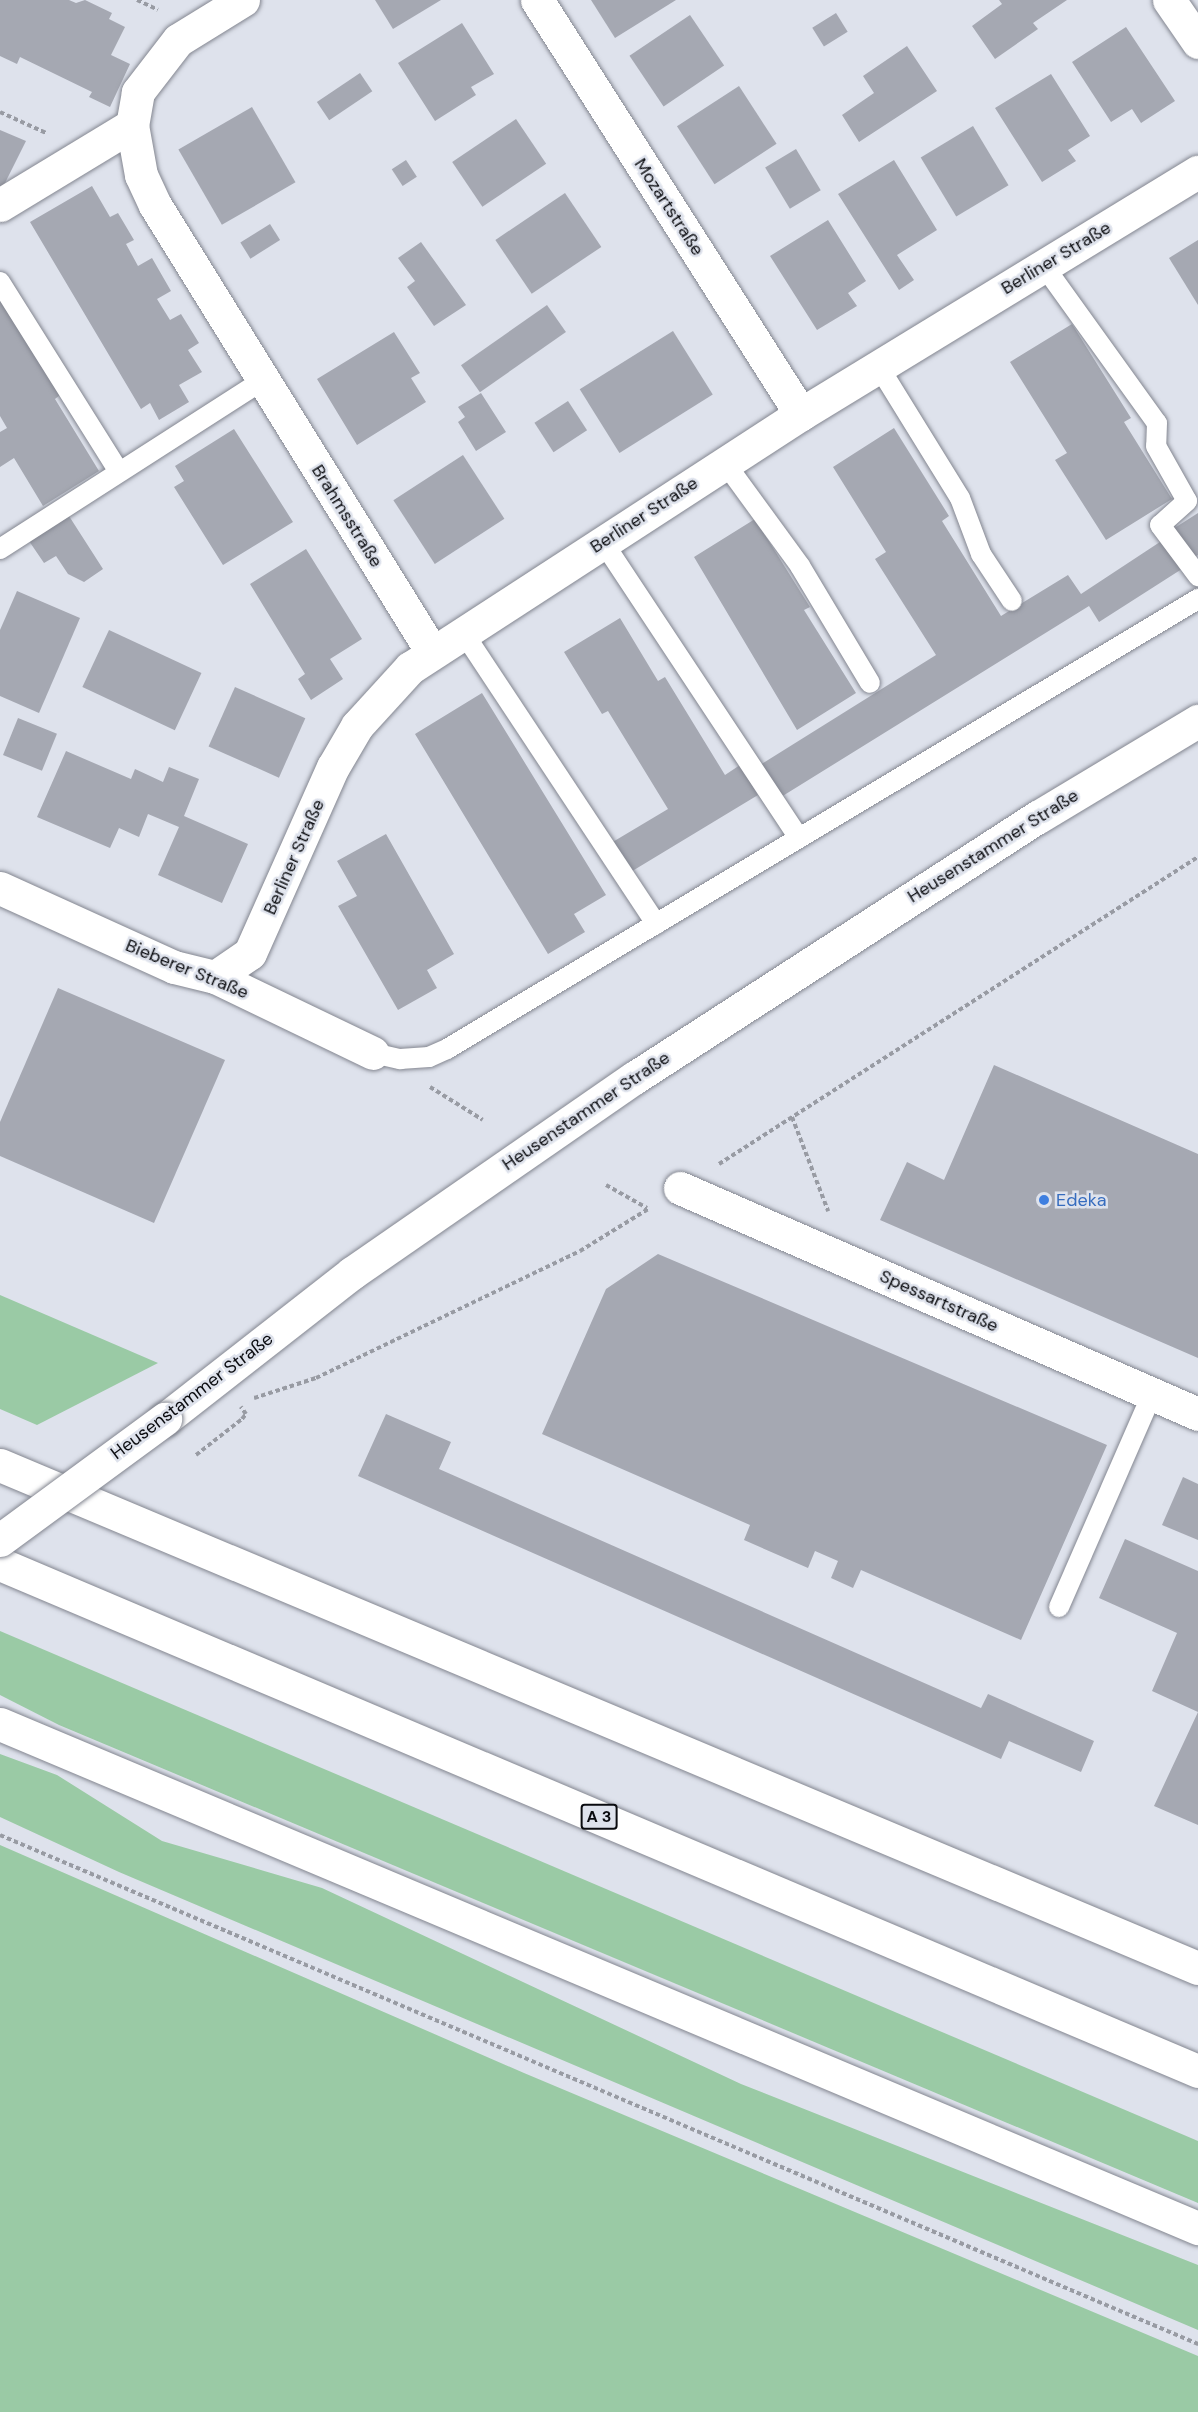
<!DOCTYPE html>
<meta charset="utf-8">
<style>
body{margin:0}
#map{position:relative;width:1198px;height:2412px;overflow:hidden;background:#dee2ec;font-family:"DM Sans",sans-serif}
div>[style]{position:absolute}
.green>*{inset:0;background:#9acaa5}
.building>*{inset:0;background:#a5a8b2;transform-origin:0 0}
.path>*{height:4px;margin-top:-2px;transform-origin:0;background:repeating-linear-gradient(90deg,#989ba3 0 4.5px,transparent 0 7.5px)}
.roads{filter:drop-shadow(0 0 2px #838690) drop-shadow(0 0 2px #838690)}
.service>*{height:20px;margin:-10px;padding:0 10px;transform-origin:10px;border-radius:10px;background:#fff}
.minor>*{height:33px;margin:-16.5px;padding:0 16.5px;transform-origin:16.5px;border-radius:16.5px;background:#fff}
.tertiary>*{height:33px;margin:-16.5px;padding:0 16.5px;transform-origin:16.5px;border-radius:16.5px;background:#fff}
.secondary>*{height:33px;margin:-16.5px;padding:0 16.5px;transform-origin:16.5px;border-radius:16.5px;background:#fff}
.motorway>*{height:33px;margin:-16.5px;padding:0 16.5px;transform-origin:16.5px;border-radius:16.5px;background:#fff}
.bridges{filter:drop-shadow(0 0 2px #838690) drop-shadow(0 0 2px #838690)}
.tertiary-bridge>*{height:33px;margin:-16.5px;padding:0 16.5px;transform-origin:16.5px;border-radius:16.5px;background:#fff}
.dots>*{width:16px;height:16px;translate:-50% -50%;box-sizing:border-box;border:3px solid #dee2ec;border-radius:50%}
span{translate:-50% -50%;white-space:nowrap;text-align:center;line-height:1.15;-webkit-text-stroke:5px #dee2ec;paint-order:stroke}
.shield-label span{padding:2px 4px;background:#dee2ec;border:2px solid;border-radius:4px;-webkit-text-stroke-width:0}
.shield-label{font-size:16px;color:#0a0b0f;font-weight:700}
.street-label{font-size:18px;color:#0a0b0f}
.shop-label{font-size:18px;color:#366cbe}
.left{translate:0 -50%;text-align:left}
</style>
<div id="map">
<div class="green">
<i style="clip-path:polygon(0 1295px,158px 1363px,37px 1425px,0 1409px)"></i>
<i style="clip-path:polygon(0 1631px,1198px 2141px,1198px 2203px,59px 1725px,0 1695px)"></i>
<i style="clip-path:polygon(0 1754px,57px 1775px,162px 1841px,322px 1888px,741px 2084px,1198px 2265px,1198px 2330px,119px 1872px,0 1817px)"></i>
<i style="clip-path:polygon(0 1845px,524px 2073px,1198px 2356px,1198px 2412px,0 2412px)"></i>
</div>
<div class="building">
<i style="clip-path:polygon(0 0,69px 0,76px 3px,85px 0,112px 13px,109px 19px,125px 27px,111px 55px,130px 64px,110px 107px,89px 97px,92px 92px,20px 57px,17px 64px,0 56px)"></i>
<i style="clip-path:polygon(375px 0,441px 0,393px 29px)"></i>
<i style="clip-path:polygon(591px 0,676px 0,615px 38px)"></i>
<i style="clip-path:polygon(999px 0,1067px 0,1033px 23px,1038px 29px,995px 59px,972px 26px,1002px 4px)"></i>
<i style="left:836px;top:13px;width:22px;height:28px;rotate:58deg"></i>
<i style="left:690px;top:15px;width:61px;height:73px;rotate:56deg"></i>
<i style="clip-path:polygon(462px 23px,494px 74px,471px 87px,476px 95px,435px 121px,398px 63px)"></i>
<i style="clip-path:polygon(1126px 27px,1175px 101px,1141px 123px,1132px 109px,1111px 122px,1072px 62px)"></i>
<i style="clip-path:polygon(907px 46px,937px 91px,859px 142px,842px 115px,874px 93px,863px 76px)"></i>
<i style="left:360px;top:73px;width:22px;height:52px;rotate:56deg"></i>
<i style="clip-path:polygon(1051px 74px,1090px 136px,1068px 150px,1076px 161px,1042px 182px,995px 108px)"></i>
<i style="left:739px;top:86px;width:69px;height:74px;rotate:57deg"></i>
<i style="left:252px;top:107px;width:87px;height:85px;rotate:60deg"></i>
<i style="left:516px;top:119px;width:54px;height:77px;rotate:56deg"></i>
<i style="left:973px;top:126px;width:69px;height:61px;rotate:59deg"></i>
<i style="clip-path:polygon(0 130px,26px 141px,2px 189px,0 188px)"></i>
<i style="left:796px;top:149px;width:48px;height:36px;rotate:59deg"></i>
<i style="left:406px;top:160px;width:20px;height:17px;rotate:57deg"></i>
<i style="clip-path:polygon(894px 160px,937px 230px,897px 255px,914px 280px,899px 290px,838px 194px)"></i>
<i style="clip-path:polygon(92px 186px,110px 217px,118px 213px,134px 240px,126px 244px,138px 266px,152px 258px,171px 291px,157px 299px,170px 320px,181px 314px,199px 343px,188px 350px,202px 372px,179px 385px,189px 402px,159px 420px,150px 403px,141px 409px,30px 222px)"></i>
<i style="left:565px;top:193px;width:65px;height:84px;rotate:56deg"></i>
<i style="clip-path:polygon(828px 220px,866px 281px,848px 293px,857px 306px,817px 330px,770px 256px)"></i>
<i style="left:270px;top:224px;width:19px;height:35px;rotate:58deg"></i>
<i style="clip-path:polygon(1198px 240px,1198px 305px,1169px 258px)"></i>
<i style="clip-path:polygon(421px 242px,466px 305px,434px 326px,407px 287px,415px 281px,398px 258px)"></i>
<i style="clip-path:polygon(0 300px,60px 395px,55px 399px,99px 471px,43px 506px,14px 458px,0 467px,0 432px,7px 428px,0 416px)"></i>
<i style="left:547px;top:305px;width:33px;height:105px;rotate:55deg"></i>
<i style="clip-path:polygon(1072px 324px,1131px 418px,1124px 422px,1172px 499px,1106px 540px,1055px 460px,1067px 453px,1010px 362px)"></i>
<i style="left:673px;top:331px;width:75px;height:110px;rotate:58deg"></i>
<i style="clip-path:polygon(394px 332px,420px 373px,411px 378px,426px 402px,357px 445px,317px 379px)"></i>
<i style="clip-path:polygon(481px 393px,506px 432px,476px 451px,458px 422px,465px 417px,458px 407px)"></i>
<i style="left:568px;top:401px;width:35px;height:40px;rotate:57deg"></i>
<i style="clip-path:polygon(894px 428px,949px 516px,942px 521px,1001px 616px,1068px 575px,1081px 594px,1166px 538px,1185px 567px,1099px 622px,1089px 606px,781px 797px,760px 765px,936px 655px,875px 559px,886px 552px,833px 467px)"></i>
<i style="clip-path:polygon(234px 429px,293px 522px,223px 565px,174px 487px,184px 481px,175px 466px)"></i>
<i style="left:463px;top:455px;width:76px;height:83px;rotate:57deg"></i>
<i style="clip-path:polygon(1198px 513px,1198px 555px,1192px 558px,1173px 529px)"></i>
<i style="clip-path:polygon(69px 516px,103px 569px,84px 582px,68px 574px,56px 556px,44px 563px,29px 541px)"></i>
<i style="clip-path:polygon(755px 519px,810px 607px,804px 610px,856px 693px,797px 730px,694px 557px)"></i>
<i style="clip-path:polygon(306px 549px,362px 639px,330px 659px,343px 679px,311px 700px,298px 679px,305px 674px,250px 584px)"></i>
<i style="clip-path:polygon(17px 591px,80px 618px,39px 713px,0 696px,0 630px)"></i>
<i style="clip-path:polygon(620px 618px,658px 681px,665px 677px,725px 775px,740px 765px,758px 795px,629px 873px,611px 843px,668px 809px,608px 711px,602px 714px,564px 652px)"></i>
<i style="left:109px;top:630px;width:102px;height:63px;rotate:25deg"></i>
<i style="left:235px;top:687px;width:77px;height:65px;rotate:24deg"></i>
<i style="clip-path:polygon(482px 693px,606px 895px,574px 914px,585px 932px,548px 954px,415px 734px)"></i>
<i style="left:18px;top:718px;width:42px;height:40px;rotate:22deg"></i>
<i style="clip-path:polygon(66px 751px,131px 779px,135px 769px,163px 782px,169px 767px,199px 779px,184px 816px,248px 844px,222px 903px,158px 875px,179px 827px,148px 814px,139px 837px,119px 828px,110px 848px,37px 817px)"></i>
<i style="clip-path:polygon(386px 834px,454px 954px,427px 970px,437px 988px,398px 1010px,338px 906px,357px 896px,337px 861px)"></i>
<i style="clip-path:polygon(58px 988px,225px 1060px,154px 1223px,0 1156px,0 1122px)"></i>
<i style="clip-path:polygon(994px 1065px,1198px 1154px,1198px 1358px,880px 1220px,907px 1162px,944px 1180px)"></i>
<i style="clip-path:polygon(658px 1254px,1107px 1445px,1021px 1640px,861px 1570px,853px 1588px,831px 1578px,838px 1561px,815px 1551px,808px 1568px,744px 1540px,750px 1525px,542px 1434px,606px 1289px)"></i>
<i style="clip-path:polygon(386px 1414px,451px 1442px,439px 1469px,981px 1708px,988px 1694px,1094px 1741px,1081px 1772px,1009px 1741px,1001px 1759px,358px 1476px)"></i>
<i style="clip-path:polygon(1183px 1477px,1198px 1484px,1198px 1540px,1162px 1525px)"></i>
<i style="clip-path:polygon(1125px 1539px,1198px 1571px,1198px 1825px,1154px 1806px,1198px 1712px,1152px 1691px,1177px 1633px,1099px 1598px)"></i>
</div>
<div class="path">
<i style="left:137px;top:0;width:23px;rotate:25deg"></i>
<i style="left:0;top:112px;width:51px;rotate:24.5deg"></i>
<i style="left:430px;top:1087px;width:62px;rotate:31.9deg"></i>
<i style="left:792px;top:1117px;width:101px;rotate:69deg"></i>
<i style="left:719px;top:1164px;width:569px;rotate:-32.66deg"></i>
<i style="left:606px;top:1185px;width:47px;rotate:29.3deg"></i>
<i style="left:254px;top:1398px;width:65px;rotate:-17.9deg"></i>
<i style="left:316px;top:1378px;width:293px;rotate:-25.7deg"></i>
<i style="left:580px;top:1251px;width:82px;rotate:-31.6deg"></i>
<i style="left:196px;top:1455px;width:58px;rotate:-38deg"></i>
<i style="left:242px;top:1419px;width:6px;rotate:-51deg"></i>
<i style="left:246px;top:1414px;width:9px;rotate:-126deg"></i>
<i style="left:0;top:1835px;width:1302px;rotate:23.02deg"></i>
</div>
<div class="roads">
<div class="service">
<i style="left:1044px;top:266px;width:193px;rotate:54.3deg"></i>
<i style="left:1157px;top:423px;width:23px;rotate:92deg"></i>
<i style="left:1156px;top:446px;width:63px;rotate:60.6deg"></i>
<i style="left:1187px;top:501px;width:36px;rotate:138deg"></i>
<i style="left:1160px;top:525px;width:64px;rotate:53.3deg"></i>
<i style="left:0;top:282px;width:222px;rotate:57.9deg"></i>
<i style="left:879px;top:367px;width:154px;rotate:58.3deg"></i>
<i style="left:960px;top:498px;width:60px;rotate:69.4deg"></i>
<i style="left:981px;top:554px;width:56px;rotate:56.6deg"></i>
<i style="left:725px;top:463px;width:127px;rotate:53.9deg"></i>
<i style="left:800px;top:566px;width:136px;rotate:59.1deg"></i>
<i style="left:603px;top:542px;width:355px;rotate:56.5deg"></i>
<i style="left:0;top:549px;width:313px;rotate:-32.7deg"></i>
<i style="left:463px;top:632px;width:350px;rotate:56.5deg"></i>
<i style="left:373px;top:1053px;width:28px;rotate:13deg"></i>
<i style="left:400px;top:1059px;width:29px;rotate:-4deg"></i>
<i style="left:429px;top:1057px;width:20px;rotate:-24deg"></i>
<i style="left:447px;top:1049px;width:876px;rotate:-30.93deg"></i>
<i style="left:1059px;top:1607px;width:232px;rotate:-66.4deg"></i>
</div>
<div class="minor">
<i style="left:243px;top:0;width:76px;rotate:148.4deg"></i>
<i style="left:178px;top:40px;width:66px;rotate:127.6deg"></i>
<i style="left:138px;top:92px;width:34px;rotate:100deg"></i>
<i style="left:132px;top:125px;width:51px;rotate:79.8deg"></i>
<i style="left:141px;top:175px;width:33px;rotate:65deg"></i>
<i style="left:155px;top:205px;width:526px;rotate:58.21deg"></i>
<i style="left:537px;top:0;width:491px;rotate:57.5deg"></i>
<i style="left:1169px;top:0;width:51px;rotate:55.4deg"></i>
<i style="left:0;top:205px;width:154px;rotate:-31.2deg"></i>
<i style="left:0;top:888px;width:191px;rotate:24.4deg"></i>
<i style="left:174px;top:967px;width:42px;rotate:13.7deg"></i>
<i style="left:215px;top:977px;width:175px;rotate:25.7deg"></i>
<i style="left:215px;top:977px;width:42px;rotate:-34.4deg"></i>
<i style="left:250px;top:953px;width:204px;rotate:-66deg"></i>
<i style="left:333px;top:767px;width:48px;rotate:-59.7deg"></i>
<i style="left:357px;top:726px;width:79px;rotate:-47.6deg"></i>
<i style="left:410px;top:668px;width:466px;rotate:-33deg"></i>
<i style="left:801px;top:414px;width:465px;rotate:-31.4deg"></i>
<i style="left:680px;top:1188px;width:565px;rotate:23.57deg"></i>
</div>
<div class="tertiary">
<i style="left:165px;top:1419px;width:237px;rotate:-38deg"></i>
<i style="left:352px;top:1273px;width:343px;rotate:-34.7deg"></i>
<i style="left:634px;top:1078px;width:481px;rotate:-32.9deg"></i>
<i style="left:1038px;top:817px;width:187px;rotate:-31deg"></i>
</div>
<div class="secondary">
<i style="left:0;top:1724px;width:1300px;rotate:22.82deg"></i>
</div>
<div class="motorway">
<i style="left:0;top:1465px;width:1299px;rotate:22.78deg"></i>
<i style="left:0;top:1564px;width:1301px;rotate:22.94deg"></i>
</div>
</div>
<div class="bridges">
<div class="tertiary-bridge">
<i style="left:0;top:1540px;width:205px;rotate:-36.3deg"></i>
</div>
</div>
<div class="dots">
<i style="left:1044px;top:1200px;background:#3f7fe0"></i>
</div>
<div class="shield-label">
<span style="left:599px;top:1817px">A 3</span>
</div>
<div class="street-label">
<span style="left:669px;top:207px;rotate:57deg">Mozartstraße</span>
<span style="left:1056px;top:258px;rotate:-31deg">Berliner Straße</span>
<span style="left:644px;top:515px;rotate:-33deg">Berliner Straße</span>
<span style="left:347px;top:516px;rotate:58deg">Brahmsstraße</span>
<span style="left:993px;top:846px;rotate:-32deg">Heusenstammer Straße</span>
<span style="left:294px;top:857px;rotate:-66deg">Berliner Straße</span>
<span style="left:187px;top:969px;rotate:22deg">Bieberer Straße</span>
<span style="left:586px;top:1111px;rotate:-34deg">Heusenstammer Straße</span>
<span style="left:939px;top:1301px;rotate:24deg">Spessartstraße</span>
<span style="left:192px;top:1396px;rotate:-37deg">Heusenstammer Straße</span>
</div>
<div class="shop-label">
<span class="left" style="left:1056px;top:1200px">Edeka</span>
</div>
</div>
